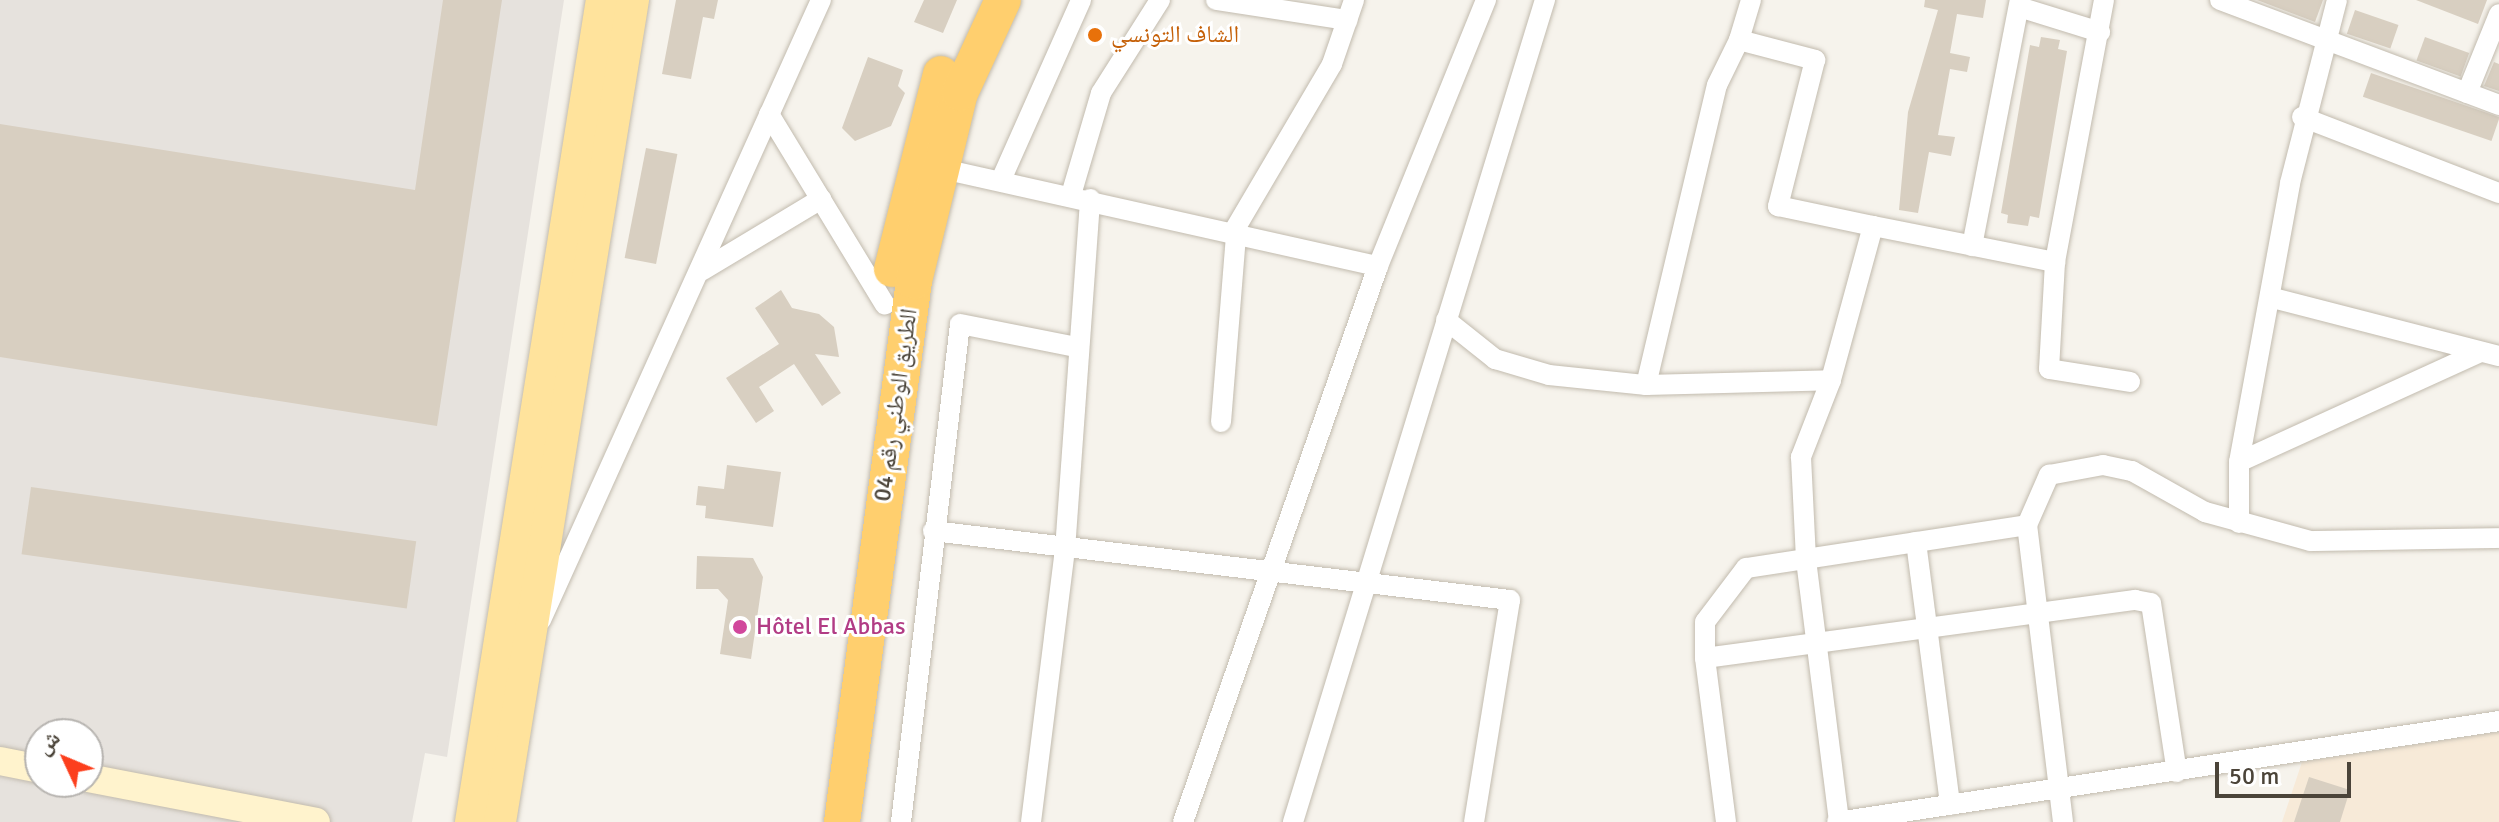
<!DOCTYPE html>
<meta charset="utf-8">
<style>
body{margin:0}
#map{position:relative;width:2499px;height:822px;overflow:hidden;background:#f6f3ec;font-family:Signika,"Noto Naskh Arabic",sans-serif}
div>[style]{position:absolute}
.commercial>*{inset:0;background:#f7ead8}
.industrial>*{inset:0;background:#e6e2dd}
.building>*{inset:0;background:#d8cfc1;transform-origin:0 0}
.roads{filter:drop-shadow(0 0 2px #c2bbae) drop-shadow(0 0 2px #c2bbae)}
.street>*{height:20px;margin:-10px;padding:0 10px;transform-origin:10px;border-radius:10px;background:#fff}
.secondary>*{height:28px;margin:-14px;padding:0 14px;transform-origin:14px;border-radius:14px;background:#fff3cd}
.primary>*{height:32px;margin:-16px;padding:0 16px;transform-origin:16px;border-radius:16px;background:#ffe39c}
.highway>*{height:36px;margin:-18px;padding:0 18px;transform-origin:18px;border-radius:18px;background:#ffcf6e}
.dots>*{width:22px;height:22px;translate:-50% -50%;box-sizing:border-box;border:4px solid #fff;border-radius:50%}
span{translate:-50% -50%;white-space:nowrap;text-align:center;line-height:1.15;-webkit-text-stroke:6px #fff;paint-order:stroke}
.food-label{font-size:24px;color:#c56008}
.left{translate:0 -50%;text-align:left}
.street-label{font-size:24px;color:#4b4439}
.hotel-label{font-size:24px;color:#b23c85}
.north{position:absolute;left:24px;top:718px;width:80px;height:80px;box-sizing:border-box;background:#fff;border:2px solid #b7b4b0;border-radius:50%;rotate:314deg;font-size:22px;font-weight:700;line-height:32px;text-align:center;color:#4b4439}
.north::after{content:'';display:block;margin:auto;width:28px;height:36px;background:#fc3f1d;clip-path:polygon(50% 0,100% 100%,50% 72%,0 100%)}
.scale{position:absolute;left:2215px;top:762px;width:136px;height:36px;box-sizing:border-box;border:4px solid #4b4439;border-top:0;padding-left:10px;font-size:24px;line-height:28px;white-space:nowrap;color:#4b4439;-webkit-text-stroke:6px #fff;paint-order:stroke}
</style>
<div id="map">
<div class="commercial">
<i style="clip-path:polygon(2499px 732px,2499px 822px,2282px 822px,2302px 762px)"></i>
</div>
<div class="industrial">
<i style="clip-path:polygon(evenodd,0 0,564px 0,447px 757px,425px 753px,412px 822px,0 822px,0 0,40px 734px,88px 734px,88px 782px,40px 782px,40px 734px)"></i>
</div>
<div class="building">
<i style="clip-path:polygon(443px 0,502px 0,437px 426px,0 357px,0 124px,415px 190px)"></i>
<i style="clip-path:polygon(676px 0,718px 0,714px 19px,703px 17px,691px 79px,662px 74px)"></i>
<i style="clip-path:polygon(924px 0,957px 0,943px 33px,914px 22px)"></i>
<i style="clip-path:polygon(1925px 0,1986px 0,1983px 18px,1957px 14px,1950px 53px,1970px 57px,1967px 72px,1950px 69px,1938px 135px,1955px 137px,1951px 156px,1929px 152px,1918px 213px,1899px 210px,1908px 112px,1938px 10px,1924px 7px)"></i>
<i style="clip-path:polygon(2257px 0,2323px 0,2315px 22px)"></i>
<i style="clip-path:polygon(2416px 0,2487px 0,2478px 24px)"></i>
<i style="left:2355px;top:10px;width:46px;height:25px;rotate:19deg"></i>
<i style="clip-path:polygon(2041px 37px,2060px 40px,2058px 49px,2067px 51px,2039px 218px,2030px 216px,2028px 226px,2007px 223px,2008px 215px,2001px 213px,2030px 45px,2039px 47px)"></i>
<i style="left:2425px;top:37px;width:47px;height:25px;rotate:20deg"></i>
<i style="clip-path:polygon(868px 57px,903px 70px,898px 86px,905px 93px,891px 126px,855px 141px,842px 128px)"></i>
<i style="clip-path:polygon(2494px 62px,2499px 64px,2499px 91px,2484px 86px)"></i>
<i style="left:2371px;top:73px;width:136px;height:25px;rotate:19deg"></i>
<i style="left:646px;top:148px;width:32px;height:112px;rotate:11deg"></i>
<i style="clip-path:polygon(781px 290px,792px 308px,819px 314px,834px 327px,839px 357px,815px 354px,841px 393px,822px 406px,794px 364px,759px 387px,774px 411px,756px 423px,726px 378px,779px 344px,755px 308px)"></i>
<i style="clip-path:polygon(727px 465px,781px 472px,773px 527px,705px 518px,706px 506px,696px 505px,698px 486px,724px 489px)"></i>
<i style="left:31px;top:487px;width:389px;height:68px;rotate:8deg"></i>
<i style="clip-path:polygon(697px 556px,753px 558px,763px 577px,751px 659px,720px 654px,728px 600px,718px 589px,696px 589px)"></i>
<i style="clip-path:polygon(2309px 777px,2350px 790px,2340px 822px,2294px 822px)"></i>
</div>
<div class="roads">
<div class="street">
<i style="left:1216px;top:0;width:133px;rotate:8.7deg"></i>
<i style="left:1751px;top:0;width:42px;rotate:106.7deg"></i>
<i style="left:1739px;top:40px;width:79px;rotate:14.7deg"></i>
<i style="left:1815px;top:60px;width:151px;rotate:104.2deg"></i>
<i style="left:1778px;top:206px;width:97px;rotate:11.9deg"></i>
<i style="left:1873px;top:226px;width:160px;rotate:105.3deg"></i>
<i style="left:1831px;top:380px;width:83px;rotate:111.3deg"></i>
<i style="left:1801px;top:457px;width:103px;rotate:87.2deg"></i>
<i style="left:1806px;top:560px;width:264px;rotate:82.8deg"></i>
<i style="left:2104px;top:0;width:267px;rotate:100.6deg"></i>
<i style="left:2055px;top:262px;width:107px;rotate:93.2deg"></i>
<i style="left:2049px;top:369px;width:82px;rotate:9.1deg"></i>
<i style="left:2220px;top:0;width:298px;rotate:20.6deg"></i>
<i style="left:2019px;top:7px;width:85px;rotate:17.2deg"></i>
<i style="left:2467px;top:93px;width:85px;rotate:-67.9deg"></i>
<i style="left:769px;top:114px;width:223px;rotate:58.7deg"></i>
<i style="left:2302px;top:117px;width:211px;rotate:21.1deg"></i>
<i style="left:938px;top:168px;width:451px;rotate:12.6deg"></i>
<i style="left:1001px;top:180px;width:197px;rotate:-66deg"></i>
<i style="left:1071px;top:195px;width:106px;rotate:-73.6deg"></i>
<i style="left:1101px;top:93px;width:110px;rotate:-57.6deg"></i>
<i style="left:1873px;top:226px;width:186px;rotate:11.2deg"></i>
<i style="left:1232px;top:234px;width:197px;rotate:-59.5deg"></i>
<i style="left:1332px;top:64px;width:68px;rotate:-71deg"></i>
<i style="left:1972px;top:246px;width:251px;rotate:-79deg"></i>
<i style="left:703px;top:270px;width:138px;rotate:-31deg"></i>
<i style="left:2273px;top:298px;width:233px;rotate:14.4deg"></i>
<i style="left:1446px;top:320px;width:63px;rotate:38.5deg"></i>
<i style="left:1495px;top:359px;width:56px;rotate:16.5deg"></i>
<i style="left:1549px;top:375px;width:98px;rotate:5.9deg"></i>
<i style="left:1646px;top:385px;width:185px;rotate:-1.5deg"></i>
<i style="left:1646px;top:385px;width:308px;rotate:-76.7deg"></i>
<i style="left:1717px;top:85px;width:50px;rotate:-63.9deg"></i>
<i style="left:1221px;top:422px;width:188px;rotate:-85.4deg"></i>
<i style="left:2239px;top:462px;width:265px;rotate:-24.5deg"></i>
<i style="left:2239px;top:523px;width:61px;rotate:-90deg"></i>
<i style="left:2239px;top:462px;width:284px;rotate:-79.6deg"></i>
<i style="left:2290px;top:183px;width:189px;rotate:-75.6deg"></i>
<i style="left:933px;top:531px;width:581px;rotate:6.82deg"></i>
<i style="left:1510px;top:600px;width:225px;rotate:99.2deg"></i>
<i style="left:1916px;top:542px;width:265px;rotate:82.6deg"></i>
<i style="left:541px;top:620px;width:680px;rotate:-65.7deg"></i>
<i style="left:1705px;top:658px;width:36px;rotate:-90deg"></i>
<i style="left:1705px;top:622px;width:68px;rotate:-52.8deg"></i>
<i style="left:1746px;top:568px;width:284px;rotate:-8.7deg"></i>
<i style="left:901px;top:822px;width:501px;rotate:-83.24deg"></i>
<i style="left:960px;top:324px;width:118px;rotate:11.2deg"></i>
<i style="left:1031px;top:822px;width:274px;rotate:-82.9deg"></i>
<i style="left:1065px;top:550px;width:352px;rotate:-85.9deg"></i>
<i style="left:1183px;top:822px;width:589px;rotate:-70.67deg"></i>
<i style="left:1378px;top:266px;width:287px;rotate:-67.9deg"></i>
<i style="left:1293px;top:822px;width:860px;rotate:-72.96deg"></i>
<i style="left:1726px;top:822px;width:165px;rotate:-97.3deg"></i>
<i style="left:1705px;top:658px;width:434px;rotate:-7.7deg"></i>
<i style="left:2135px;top:600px;width:16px;rotate:11deg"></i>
<i style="left:2151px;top:603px;width:171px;rotate:81.3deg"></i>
<i style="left:1837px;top:822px;width:670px;rotate:-8.67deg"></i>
<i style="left:2063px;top:822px;width:299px;rotate:-96.9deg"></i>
<i style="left:2027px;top:525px;width:55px;rotate:-66.3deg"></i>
<i style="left:2049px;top:475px;width:55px;rotate:-10.5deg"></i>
<i style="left:2103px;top:465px;width:30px;rotate:12deg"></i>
<i style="left:2132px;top:471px;width:84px;rotate:29.3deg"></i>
<i style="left:2205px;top:512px;width:109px;rotate:15.4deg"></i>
<i style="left:2310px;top:541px;width:189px;rotate:-0.9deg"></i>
</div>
<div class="secondary">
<i style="left:0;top:761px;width:41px;rotate:11.3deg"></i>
<i style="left:88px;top:778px;width:232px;rotate:10.9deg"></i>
</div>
<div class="primary">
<i style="left:471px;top:822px;width:832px;rotate:-80.95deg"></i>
<i style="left:500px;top:822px;width:833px;rotate:-80.81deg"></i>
</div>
<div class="highway">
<i style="left:892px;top:269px;width:201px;rotate:-75.9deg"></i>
<i style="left:842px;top:822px;width:546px;rotate:-82.42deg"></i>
<i style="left:914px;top:281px;width:194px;rotate:-76.3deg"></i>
<i style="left:960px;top:93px;width:102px;rotate:-65.2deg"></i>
</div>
</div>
<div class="dots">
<i style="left:1095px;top:35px;background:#e8710a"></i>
<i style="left:740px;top:627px;background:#d1479c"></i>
</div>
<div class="food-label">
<span class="left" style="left:1111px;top:35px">الشاف التونسي</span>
</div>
<div class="street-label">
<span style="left:896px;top:405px;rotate:-82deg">الطريق الوطني رقم 04</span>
</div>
<div class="hotel-label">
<span class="left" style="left:756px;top:627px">Hôtel El Abbas</span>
</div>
<div class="north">ش</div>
<div class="scale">50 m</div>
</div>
